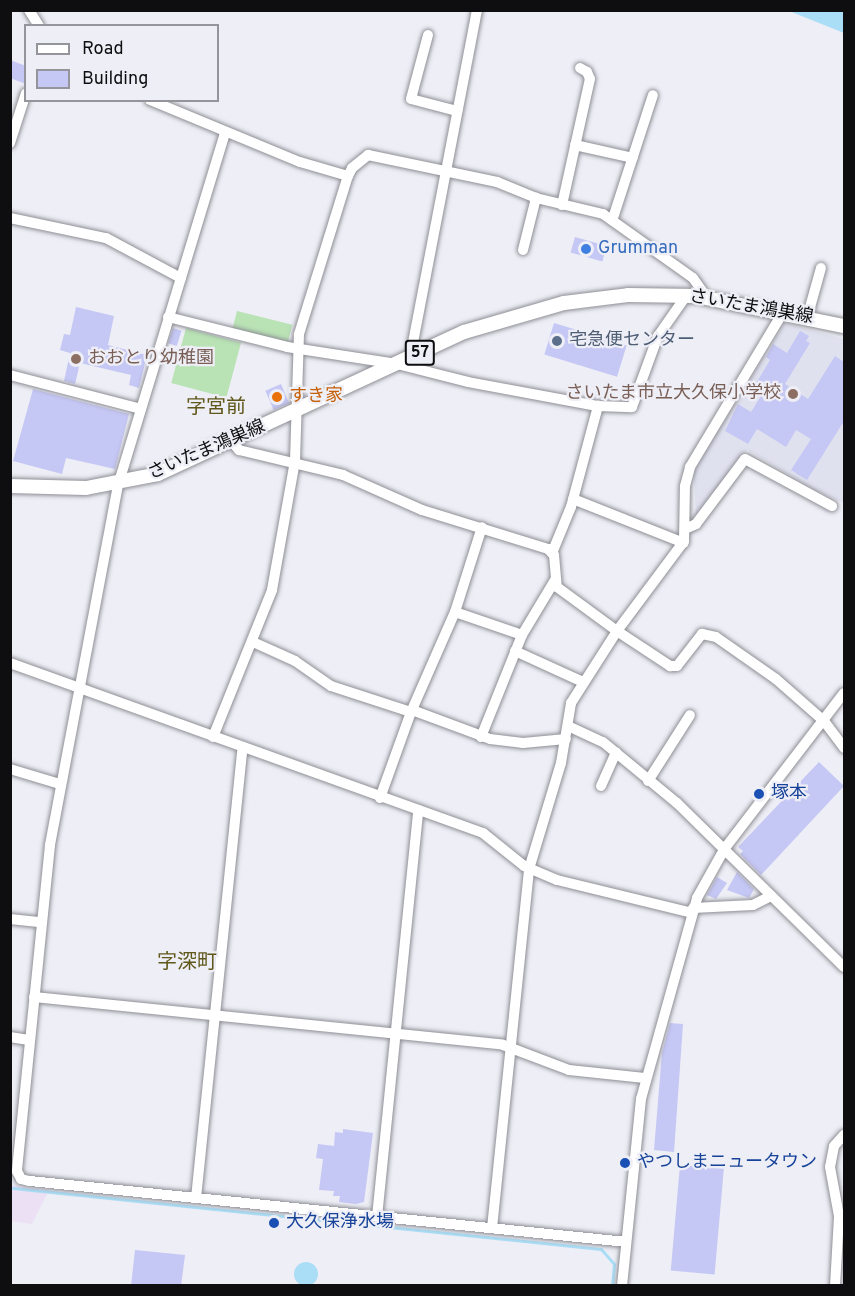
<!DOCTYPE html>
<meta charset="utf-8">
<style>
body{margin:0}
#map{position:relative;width:855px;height:1296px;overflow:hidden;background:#eeeef6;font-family:Overpass,"Noto Sans JP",sans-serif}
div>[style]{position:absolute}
.industrial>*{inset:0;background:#ece0f4}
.built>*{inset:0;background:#e0e1ef}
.green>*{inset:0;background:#b9e2b5;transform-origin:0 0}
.water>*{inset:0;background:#aadef6}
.round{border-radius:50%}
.stream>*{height:3px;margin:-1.5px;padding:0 1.5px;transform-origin:1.5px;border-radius:1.5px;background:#aadef6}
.building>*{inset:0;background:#c5c7f4;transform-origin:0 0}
.roads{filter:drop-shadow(0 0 2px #8e8e95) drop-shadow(0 0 2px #8e8e95)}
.minor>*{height:10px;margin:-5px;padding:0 5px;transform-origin:5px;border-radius:5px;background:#fff}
.major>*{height:14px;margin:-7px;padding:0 7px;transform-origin:7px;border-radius:7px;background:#fff}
.dots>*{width:16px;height:16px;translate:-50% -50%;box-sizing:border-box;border:3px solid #eeeef6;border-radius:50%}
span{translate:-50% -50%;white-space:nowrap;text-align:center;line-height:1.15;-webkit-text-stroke:4.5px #eeeef6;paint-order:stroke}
.shield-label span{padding:2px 4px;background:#eeeef6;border:2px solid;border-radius:4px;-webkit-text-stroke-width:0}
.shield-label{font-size:16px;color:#0e0e11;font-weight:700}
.shop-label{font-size:18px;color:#366cbe}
.left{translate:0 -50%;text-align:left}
.street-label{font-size:18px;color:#0e0e11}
.service-label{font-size:18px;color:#4e5e75}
.education-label{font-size:18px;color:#785e54}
.right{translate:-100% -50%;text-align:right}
.food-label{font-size:18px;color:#c56008}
.transit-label{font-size:18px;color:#164399}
.neighbourhood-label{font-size:20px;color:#60581b}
.frame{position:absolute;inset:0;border:12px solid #0e0e11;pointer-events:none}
.legend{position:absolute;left:24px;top:24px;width:195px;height:78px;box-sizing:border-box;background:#eeeef6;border:2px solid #94949a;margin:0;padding:8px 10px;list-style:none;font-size:18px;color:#0e0e11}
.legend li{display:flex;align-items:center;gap:12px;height:30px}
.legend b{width:30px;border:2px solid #94949a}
</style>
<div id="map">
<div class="industrial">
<i style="clip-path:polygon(11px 1185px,49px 1190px,32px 1224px,11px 1221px)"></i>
</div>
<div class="built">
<i style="clip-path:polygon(785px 323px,844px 339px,844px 503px,813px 489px,747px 450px,696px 520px,694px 470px)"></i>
</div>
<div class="green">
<i style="left:237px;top:311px;width:57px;height:18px;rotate:14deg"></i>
<i style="left:186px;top:328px;width:57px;height:57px;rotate:15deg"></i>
</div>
<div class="water">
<i style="clip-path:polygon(789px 11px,844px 11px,844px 33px)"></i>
<i class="round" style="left:294px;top:1262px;width:24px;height:24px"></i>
</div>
<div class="stream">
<i style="left:13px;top:1188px;width:591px;rotate:5.92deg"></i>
<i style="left:601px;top:1249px;width:20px;rotate:49deg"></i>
<i style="left:614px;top:1264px;width:22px;rotate:95deg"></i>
</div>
<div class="building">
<i style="clip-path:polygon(10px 60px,26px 66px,26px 84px,10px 78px)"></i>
<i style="left:575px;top:237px;width:33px;height:16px;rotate:16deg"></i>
<i style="clip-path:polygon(76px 307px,114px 316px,108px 345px,147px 355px,139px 388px,129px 385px,131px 375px,80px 363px,75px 384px,64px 381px,70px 353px,60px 350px,64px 334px,70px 335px)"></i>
<i style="left:554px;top:323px;width:76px;height:33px;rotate:17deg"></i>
<i style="left:173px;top:328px;width:9px;height:16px;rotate:18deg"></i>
<i style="clip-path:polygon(800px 331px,809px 336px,806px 341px,810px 343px,785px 384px,808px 399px,835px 356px,844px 362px,844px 421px,807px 480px,791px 470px,811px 439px,796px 430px,786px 447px,757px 429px,748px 444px,725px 431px,738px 404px,751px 412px,761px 396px,752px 390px,770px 360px,766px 357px,773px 344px,787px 353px)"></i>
<i style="left:281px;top:384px;width:21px;height:17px;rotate:67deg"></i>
<i style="clip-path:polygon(33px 389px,129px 414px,115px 469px,66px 458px,62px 474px,13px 461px)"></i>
<i style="clip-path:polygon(819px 762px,844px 786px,761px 875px,740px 854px,743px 851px,738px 847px)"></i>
<i style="clip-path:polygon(737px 872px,754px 889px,749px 898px,727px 890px)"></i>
<i style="clip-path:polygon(717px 877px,727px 883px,716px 899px,707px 895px)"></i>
<i style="clip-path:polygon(670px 1023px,683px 1024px,674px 1152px,654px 1150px,662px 1053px)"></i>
<i style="clip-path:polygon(343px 1129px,373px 1133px,364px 1202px,356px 1204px,339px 1202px,340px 1196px,333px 1196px,334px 1191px,319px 1190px,323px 1159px,316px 1158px,318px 1144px,334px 1146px,335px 1132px,343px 1133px)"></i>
<i style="left:680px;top:1165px;width:44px;height:106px;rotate:5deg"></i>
<i style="clip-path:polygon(135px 1250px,185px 1255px,181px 1286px,131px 1286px)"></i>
</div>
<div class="roads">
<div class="minor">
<i style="left:29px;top:10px;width:19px;rotate:58deg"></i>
<i style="left:428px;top:35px;width:66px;rotate:104.9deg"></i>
<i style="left:411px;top:99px;width:48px;rotate:14.6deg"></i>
<i style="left:150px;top:100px;width:162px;rotate:22.5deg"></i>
<i style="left:300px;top:162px;width:50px;rotate:16.3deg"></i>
<i style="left:348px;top:176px;width:9px;rotate:-63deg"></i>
<i style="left:352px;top:168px;width:21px;rotate:-39deg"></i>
<i style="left:368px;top:155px;width:132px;rotate:11.8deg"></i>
<i style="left:497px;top:182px;width:42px;rotate:22.3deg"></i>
<i style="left:536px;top:198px;width:69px;rotate:13.4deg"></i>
<i style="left:603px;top:214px;width:110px;rotate:35.4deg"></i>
<i style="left:693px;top:278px;width:24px;rotate:55deg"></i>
<i style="left:225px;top:133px;width:368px;rotate:106.9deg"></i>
<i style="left:118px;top:485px;width:366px;rotate:100.7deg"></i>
<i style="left:50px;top:845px;width:328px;rotate:95.8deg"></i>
<i style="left:17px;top:1171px;width:9px;rotate:63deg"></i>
<i style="left:21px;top:1179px;width:9px;rotate:13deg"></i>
<i style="left:30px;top:1181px;width:599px;rotate:5.84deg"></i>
<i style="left:10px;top:143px;width:52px;rotate:-72.3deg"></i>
<i style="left:575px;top:145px;width:59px;rotate:12.6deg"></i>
<i style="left:562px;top:205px;width:129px;rotate:-77.5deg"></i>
<i style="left:590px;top:79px;width:8px;rotate:-113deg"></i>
<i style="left:587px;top:72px;width:8px;rotate:-150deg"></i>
<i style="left:10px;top:218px;width:98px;rotate:11.8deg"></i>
<i style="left:106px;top:238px;width:85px;rotate:28.1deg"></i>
<i style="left:613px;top:218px;width:129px;rotate:-72deg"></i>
<i style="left:523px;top:250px;width:54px;rotate:-76deg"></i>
<i style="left:168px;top:317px;width:123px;rotate:14.1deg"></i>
<i style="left:287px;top:347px;width:111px;rotate:8.8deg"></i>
<i style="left:397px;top:364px;width:73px;rotate:14.2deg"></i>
<i style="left:468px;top:382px;width:132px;rotate:10.5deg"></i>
<i style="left:807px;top:318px;width:52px;rotate:-74.4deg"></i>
<i style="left:410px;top:358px;width:354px;rotate:-79.1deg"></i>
<i style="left:10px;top:375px;width:135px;rotate:14.5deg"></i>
<i style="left:232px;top:442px;width:11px;rotate:49deg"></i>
<i style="left:239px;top:450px;width:107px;rotate:13.5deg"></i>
<i style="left:343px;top:475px;width:86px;rotate:23.9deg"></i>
<i style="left:422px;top:510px;width:132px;rotate:17.2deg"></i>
<i style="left:548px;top:549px;width:8px;rotate:45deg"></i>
<i style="left:554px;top:555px;width:32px;rotate:85deg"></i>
<i style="left:557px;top:587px;width:74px;rotate:36.3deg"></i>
<i style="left:617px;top:631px;width:64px;rotate:33.4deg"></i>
<i style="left:670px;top:666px;width:7px"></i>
<i style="left:677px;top:666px;width:41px;rotate:-52deg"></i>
<i style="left:702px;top:634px;width:14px;rotate:12deg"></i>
<i style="left:716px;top:637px;width:73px;rotate:35deg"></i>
<i style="left:776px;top:679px;width:64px;rotate:41.2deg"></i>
<i style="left:824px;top:721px;width:34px;rotate:53deg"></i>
<i style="left:573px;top:499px;width:119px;rotate:21.6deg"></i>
<i style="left:685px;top:529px;width:12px;rotate:-24deg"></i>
<i style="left:696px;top:524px;width:81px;rotate:-53deg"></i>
<i style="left:745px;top:459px;width:99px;rotate:28.4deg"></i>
<i style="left:552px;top:553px;width:50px;rotate:-67.6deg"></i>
<i style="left:571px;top:507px;width:105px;rotate:-75deg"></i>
<i style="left:598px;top:406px;width:34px;rotate:2deg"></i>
<i style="left:632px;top:407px;width:76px;rotate:-69.9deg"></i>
<i style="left:658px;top:336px;width:49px;rotate:-55deg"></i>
<i style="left:455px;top:612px;width:71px;rotate:18.9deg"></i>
<i style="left:253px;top:642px;width:46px;rotate:24.3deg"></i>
<i style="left:295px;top:661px;width:44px;rotate:34.8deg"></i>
<i style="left:331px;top:686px;width:84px;rotate:18deg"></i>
<i style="left:515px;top:651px;width:75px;rotate:24.5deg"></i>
<i style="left:10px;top:663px;width:503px;rotate:19.77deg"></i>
<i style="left:483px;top:833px;width:53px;rotate:38.8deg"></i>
<i style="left:524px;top:866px;width:36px;rotate:23deg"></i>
<i style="left:557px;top:880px;width:139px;rotate:13.7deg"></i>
<i style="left:412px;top:710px;width:83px;rotate:20.4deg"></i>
<i style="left:490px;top:739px;width:33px;rotate:7deg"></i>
<i style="left:523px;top:743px;width:43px;rotate:-5.3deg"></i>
<i style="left:568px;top:726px;width:38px;rotate:25deg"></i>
<i style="left:603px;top:742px;width:96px;rotate:39.5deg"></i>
<i style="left:677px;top:803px;width:234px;rotate:44.5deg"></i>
<i style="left:213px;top:737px;width:158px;rotate:-68.1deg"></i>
<i style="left:272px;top:590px;width:131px;rotate:-79.9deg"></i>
<i style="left:295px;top:461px;width:127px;rotate:-88.2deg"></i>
<i style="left:299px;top:334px;width:165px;rotate:-72.8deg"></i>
<i style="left:481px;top:737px;width:110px;rotate:-68.1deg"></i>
<i style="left:522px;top:635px;width:64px;rotate:-59deg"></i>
<i style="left:10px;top:769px;width:52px;rotate:16.7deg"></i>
<i style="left:648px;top:781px;width:78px;rotate:-57.5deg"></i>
<i style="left:601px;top:786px;width:37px;rotate:-66deg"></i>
<i style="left:380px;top:798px;width:91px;rotate:-70.2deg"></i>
<i style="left:411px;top:712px;width:109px;rotate:-66.3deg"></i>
<i style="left:455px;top:612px;width:89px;rotate:-72.4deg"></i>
<i style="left:693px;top:908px;width:60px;rotate:-2.9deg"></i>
<i style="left:753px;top:905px;width:20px;rotate:-27deg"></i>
<i style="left:10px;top:919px;width:31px;rotate:6deg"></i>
<i style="left:34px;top:997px;width:471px;rotate:5.8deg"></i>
<i style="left:503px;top:1045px;width:71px;rotate:20.7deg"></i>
<i style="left:569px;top:1070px;width:76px;rotate:6deg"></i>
<i style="left:10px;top:1037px;width:19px;rotate:9deg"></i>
<i style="left:196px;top:1198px;width:453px;rotate:-84.1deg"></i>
<i style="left:377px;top:1217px;width:409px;rotate:-84.2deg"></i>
<i style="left:492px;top:1228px;width:361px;rotate:-84.1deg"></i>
<i style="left:529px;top:869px;width:111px;rotate:-73.2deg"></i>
<i style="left:561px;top:763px;width:61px;rotate:-80.5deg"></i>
<i style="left:571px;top:703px;width:85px;rotate:-57.4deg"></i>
<i style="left:617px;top:631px;width:112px;rotate:-53.3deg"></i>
<i style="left:684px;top:541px;width:55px;rotate:-89deg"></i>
<i style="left:685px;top:486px;width:20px;rotate:-75deg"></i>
<i style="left:690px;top:467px;width:181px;rotate:-59deg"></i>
<i style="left:622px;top:1286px;width:188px;rotate:-84.2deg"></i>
<i style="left:641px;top:1099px;width:209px;rotate:-74.4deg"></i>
<i style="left:697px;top:898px;width:57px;rotate:-60.8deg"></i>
<i style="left:725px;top:848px;width:195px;rotate:-52.5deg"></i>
<i style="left:835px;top:1286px;width:70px;rotate:-86.7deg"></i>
<i style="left:839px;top:1216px;width:50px;rotate:-100.4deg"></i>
<i style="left:830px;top:1167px;width:21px;rotate:-79deg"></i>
<i style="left:834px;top:1146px;width:15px;rotate:-48deg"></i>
</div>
<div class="major">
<i style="left:10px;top:486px;width:76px;rotate:1.5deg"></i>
<i style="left:86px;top:488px;width:73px;rotate:-11deg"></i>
<i style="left:158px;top:474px;width:337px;rotate:-24.9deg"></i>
<i style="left:464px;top:332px;width:104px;rotate:-16.2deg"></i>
<i style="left:564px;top:303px;width:64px;rotate:-7.1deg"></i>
<i style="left:628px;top:295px;width:68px;rotate:0.8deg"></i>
<i style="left:696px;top:296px;width:151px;rotate:11.5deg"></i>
</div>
</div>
<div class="dots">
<i style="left:586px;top:249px;background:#3f7fe0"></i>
<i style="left:557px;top:341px;background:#5c6f8a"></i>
<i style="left:76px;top:359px;background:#8d6e63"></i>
<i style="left:793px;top:394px;background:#8d6e63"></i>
<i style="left:277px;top:397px;background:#e8710a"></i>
<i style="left:759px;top:794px;background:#1a4fb4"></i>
<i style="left:625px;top:1163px;background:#1a4fb4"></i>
<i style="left:274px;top:1223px;background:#1a4fb4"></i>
</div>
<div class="shield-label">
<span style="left:420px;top:353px">57</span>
</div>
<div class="shop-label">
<span class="left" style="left:598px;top:249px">Grumman</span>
</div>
<div class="street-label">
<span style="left:751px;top:308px;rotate:10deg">さいたま鴻巣線</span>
<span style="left:207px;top:451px;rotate:-23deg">さいたま鴻巣線</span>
</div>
<div class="service-label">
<span class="left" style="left:569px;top:341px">宅急便センター</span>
</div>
<div class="education-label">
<span class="left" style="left:88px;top:359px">おおとり幼稚園</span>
<span class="right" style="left:781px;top:394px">さいたま市立大久保小学校</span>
</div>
<div class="food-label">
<span class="left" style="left:289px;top:397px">すき家</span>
</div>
<div class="transit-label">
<span class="left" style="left:771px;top:794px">塚本</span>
<span class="left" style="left:637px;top:1163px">やつしまニュータウン</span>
<span class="left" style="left:286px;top:1223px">大久保浄水場</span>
</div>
<div class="neighbourhood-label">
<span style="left:216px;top:408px">字宮前</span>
<span style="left:187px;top:963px">字深町</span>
</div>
<div class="frame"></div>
<ul class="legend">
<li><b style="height:8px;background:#fff"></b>Road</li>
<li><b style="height:16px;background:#c5c7f4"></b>Building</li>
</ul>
</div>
